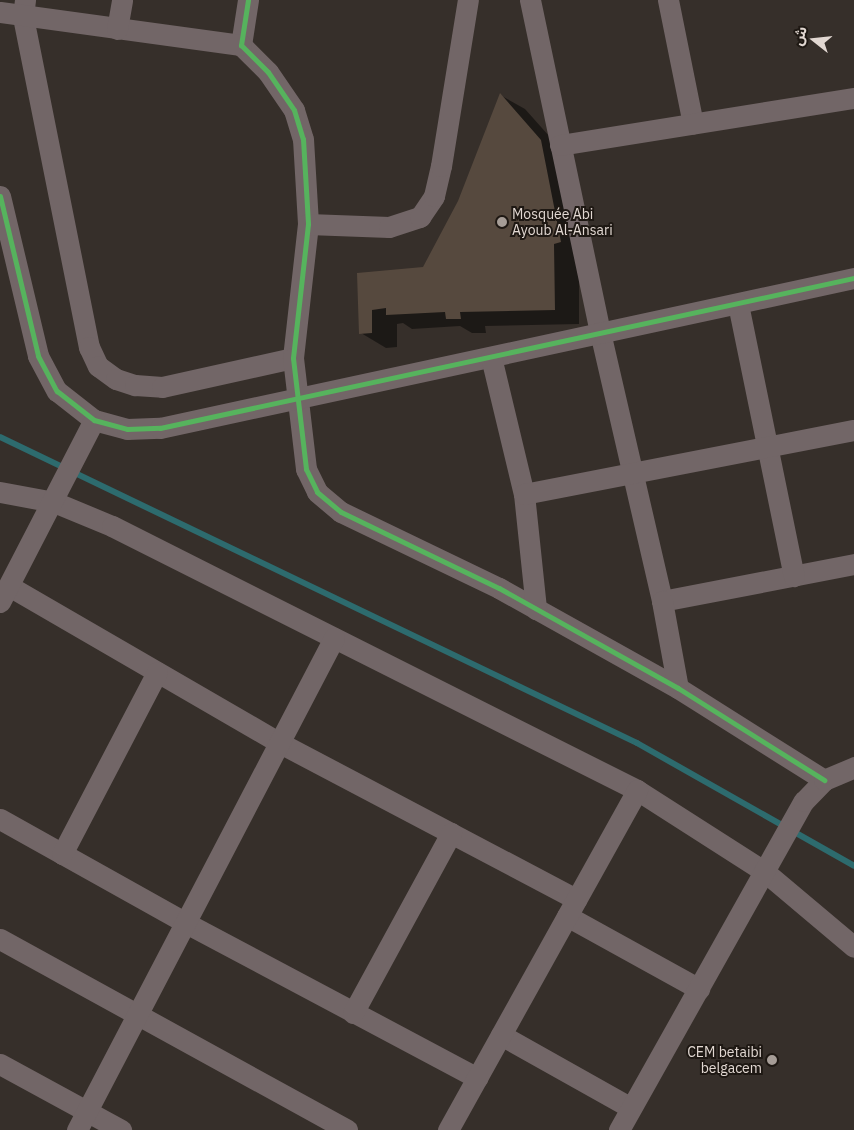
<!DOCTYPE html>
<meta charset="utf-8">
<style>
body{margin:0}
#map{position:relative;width:854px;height:1130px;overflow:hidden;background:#362f2a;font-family:"IBM Plex Sans","Noto Sans Arabic",sans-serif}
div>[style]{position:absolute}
.shadow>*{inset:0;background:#0007}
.stream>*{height:6px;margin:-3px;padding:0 3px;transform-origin:3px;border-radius:3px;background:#2d6b6e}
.building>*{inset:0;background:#56493e}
.street>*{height:21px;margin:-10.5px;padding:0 10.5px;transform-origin:10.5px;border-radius:10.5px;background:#726667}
.cycleway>*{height:5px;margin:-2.5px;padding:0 2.5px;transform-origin:2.5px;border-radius:2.5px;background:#56b35d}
.dots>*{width:14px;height:14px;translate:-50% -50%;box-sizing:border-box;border:2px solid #1e1813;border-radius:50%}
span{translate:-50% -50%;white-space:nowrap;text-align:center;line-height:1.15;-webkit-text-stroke:4px #1e1813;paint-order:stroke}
.poi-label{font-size:14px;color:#e2d8d2}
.left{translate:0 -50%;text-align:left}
.right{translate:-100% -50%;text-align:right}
.north{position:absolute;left:789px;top:15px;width:50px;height:50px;-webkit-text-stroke:4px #1e1813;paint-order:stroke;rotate:286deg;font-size:14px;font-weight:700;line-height:20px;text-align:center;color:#e2d8d2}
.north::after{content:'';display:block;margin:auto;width:18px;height:22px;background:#e2d8d2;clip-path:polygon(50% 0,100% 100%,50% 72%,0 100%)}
</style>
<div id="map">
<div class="shadow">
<i style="clip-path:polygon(500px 95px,525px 109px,566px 155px,579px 258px,579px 324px,485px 326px,486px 333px,472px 333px,460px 326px,412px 329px,403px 323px,397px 324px,397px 347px,386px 348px,361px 333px,358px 274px,424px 268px,459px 202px)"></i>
</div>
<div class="stream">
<i style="left:0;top:437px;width:707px;rotate:25.66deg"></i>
<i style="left:637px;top:743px;width:249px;rotate:29.5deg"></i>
</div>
<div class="building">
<i style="clip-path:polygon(500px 93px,541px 140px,561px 242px,554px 244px,555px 310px,460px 312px,461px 319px,446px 319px,445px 312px,386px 315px,386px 308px,372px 310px,372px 333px,359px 334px,357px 273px,423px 267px,458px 201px)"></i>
</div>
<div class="street">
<i style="left:25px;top:0;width:17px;rotate:97deg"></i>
<i style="left:23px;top:17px;width:337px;rotate:78.7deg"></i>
<i style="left:89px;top:347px;width:21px;rotate:65deg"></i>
<i style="left:98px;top:366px;width:22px;rotate:36deg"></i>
<i style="left:116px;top:379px;width:20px;rotate:18deg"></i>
<i style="left:135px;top:385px;width:27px;rotate:4deg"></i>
<i style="left:162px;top:387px;width:134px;rotate:-12.5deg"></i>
<i style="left:248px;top:0;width:46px;rotate:98.8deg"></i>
<i style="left:241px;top:45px;width:38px;rotate:45deg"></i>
<i style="left:268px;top:72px;width:46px;rotate:55.6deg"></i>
<i style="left:294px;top:110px;width:30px;rotate:73deg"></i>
<i style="left:303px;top:139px;width:85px;rotate:86.6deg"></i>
<i style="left:308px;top:224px;width:135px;rotate:96.4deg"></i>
<i style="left:293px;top:358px;width:112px;rotate:83.3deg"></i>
<i style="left:306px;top:469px;width:25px;rotate:64deg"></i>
<i style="left:317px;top:492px;width:31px;rotate:40deg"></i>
<i style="left:341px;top:512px;width:175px;rotate:25.7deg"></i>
<i style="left:499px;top:588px;width:205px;rotate:29.2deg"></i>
<i style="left:678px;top:688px;width:173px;rotate:32.2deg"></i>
<i style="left:530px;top:0;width:339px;rotate:78.1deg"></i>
<i style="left:600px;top:332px;width:276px;rotate:77deg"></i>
<i style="left:662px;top:601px;width:196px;rotate:-10.9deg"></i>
<i style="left:668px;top:0;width:126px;rotate:78.6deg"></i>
<i style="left:0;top:12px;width:243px;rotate:7.8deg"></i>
<i style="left:117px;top:29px;width:29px;rotate:-80deg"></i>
<i style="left:560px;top:145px;width:298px;rotate:-9.1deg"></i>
<i style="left:0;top:196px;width:164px;rotate:76.6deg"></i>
<i style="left:38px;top:356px;width:40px;rotate:62deg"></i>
<i style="left:57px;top:391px;width:47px;rotate:38.1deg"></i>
<i style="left:94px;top:420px;width:34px;rotate:15deg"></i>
<i style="left:127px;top:429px;width:33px;rotate:-2deg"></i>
<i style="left:160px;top:428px;width:710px;rotate:-12.2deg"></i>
<i style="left:308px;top:224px;width:81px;rotate:2.1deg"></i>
<i style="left:389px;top:227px;width:33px;rotate:-18deg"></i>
<i style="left:420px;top:217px;width:25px;rotate:-56deg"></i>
<i style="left:434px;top:196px;width:31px;rotate:-77deg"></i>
<i style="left:441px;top:166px;width:168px;rotate:-80.8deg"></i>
<i style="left:738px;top:304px;width:278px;rotate:78.4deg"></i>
<i style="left:491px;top:357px;width:141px;rotate:76.5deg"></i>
<i style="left:524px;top:494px;width:116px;rotate:84deg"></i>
<i style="left:0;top:492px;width:55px;rotate:10.5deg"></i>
<i style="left:54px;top:502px;width:63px;rotate:22.5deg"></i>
<i style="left:112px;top:526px;width:588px;rotate:26.7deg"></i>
<i style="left:637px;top:790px;width:152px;rotate:32.6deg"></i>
<i style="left:765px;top:872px;width:116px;rotate:40.1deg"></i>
<i style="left:524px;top:494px;width:336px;rotate:-11deg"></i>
<i style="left:9px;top:586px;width:313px;rotate:30.1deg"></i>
<i style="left:280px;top:743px;width:335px;rotate:27.8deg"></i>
<i style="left:662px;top:601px;width:88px;rotate:79.6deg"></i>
<i style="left:0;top:602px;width:205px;rotate:-62.7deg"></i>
<i style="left:0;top:819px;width:213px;rotate:29.2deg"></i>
<i style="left:186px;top:923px;width:330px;rotate:28deg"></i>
<i style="left:62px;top:854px;width:205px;rotate:-62.4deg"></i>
<i style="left:567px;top:916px;width:151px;rotate:28.9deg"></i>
<i style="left:0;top:939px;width:396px;rotate:28.8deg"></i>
<i style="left:353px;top:1013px;width:205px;rotate:-61.4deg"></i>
<i style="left:501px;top:1035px;width:149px;rotate:29.3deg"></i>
<i style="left:0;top:1064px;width:138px;rotate:28.6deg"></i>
<i style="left:77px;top:1130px;width:555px;rotate:-62.42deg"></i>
<i style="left:448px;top:1130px;width:389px;rotate:-60.9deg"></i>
<i style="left:619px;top:1130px;width:377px;rotate:-60.7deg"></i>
<i style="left:804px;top:801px;width:29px;rotate:-46deg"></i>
<i style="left:824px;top:780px;width:33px;rotate:-23deg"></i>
</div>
<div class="cycleway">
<i style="left:248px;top:0;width:46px;rotate:98.8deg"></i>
<i style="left:241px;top:45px;width:38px;rotate:45deg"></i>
<i style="left:268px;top:72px;width:46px;rotate:55.6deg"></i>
<i style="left:294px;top:110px;width:30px;rotate:73deg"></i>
<i style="left:303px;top:139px;width:85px;rotate:86.6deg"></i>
<i style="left:308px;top:224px;width:135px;rotate:96.4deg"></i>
<i style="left:293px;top:358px;width:112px;rotate:83.3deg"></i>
<i style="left:306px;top:469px;width:25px;rotate:64deg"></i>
<i style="left:317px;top:492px;width:31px;rotate:40deg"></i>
<i style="left:341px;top:512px;width:175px;rotate:25.7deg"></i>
<i style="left:499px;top:588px;width:205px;rotate:29.2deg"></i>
<i style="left:678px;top:688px;width:173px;rotate:32.2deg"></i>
<i style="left:0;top:196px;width:164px;rotate:76.6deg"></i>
<i style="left:38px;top:356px;width:40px;rotate:62deg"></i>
<i style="left:57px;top:391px;width:47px;rotate:38.1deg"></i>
<i style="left:94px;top:420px;width:34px;rotate:15deg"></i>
<i style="left:127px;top:429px;width:33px;rotate:-2deg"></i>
<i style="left:160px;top:428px;width:710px;rotate:-12.2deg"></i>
</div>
<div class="dots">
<i style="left:502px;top:222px;background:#a69d97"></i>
<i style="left:772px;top:1060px;background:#a69d97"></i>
</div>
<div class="poi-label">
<span class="left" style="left:512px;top:222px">Mosquée Abi<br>Ayoub Al-Ansari</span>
<span class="right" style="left:762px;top:1060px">CEM betaibi<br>belgacem</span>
</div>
<div class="north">ش</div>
</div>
